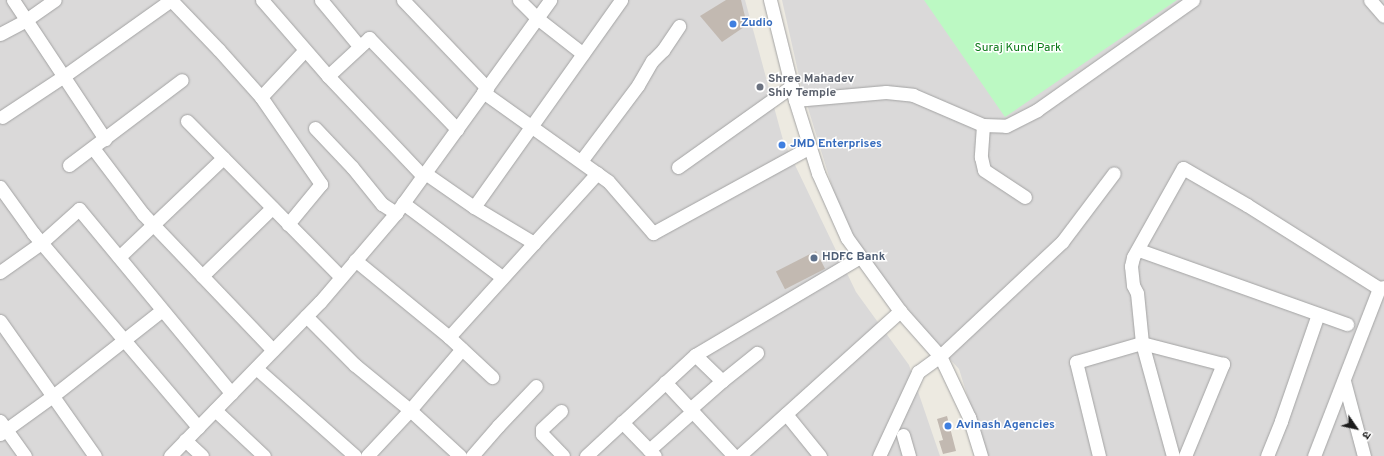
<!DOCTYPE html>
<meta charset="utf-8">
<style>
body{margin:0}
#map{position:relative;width:1384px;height:456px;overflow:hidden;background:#edeae1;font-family:Overpass,"Noto Sans Devanagari",sans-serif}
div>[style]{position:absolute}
.residential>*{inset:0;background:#dad9d9}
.park>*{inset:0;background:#bcf9c3}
.building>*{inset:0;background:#c2b9b1;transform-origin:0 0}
.roads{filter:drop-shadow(0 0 1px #a3a3a3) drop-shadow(0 0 1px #a3a3a3)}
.minor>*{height:13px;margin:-6.5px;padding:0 6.5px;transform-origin:6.5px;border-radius:6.5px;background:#fff}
.dots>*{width:11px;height:11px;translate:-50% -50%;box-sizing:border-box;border:2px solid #fff;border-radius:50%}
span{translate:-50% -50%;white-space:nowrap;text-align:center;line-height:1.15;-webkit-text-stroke:3px #fff;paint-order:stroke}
.shop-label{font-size:12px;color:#366cbe;font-weight:700}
.left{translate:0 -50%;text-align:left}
.park-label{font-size:12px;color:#0a7917}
.worship-label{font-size:12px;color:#5b616d;font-weight:700}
.service-label{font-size:12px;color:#4e5e75;font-weight:700}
.north{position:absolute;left:1336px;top:408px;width:40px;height:40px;-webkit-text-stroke:3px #fff;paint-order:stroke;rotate:124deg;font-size:11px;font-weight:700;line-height:16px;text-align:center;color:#1c1c1c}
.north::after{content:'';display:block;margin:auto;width:14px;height:18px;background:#1c1c1c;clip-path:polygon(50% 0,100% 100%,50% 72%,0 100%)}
</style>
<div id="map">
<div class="residential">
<i style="clip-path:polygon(0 0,745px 0,783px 140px,856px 292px,909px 365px,940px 456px,0 456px)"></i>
<i style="clip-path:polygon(782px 0,1384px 0,1384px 456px,986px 456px,959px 369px,933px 341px,861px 250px,838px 206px,801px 85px)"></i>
</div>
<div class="park">
<i style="clip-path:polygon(924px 0,1177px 0,1005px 117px)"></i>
</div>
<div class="building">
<i style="clip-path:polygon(726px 0,741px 0,747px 25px,722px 42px,700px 16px)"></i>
<i style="left:816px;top:251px;width:20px;height:45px;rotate:63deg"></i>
<i style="clip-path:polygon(947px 416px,956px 451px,943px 454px,939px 441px,943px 440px,937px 419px)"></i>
</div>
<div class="roads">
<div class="minor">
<i style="left:13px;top:0;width:167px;rotate:56.5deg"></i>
<i style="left:171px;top:0;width:69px;rotate:46.2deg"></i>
<i style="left:219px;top:50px;width:63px;rotate:48.2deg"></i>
<i style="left:261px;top:97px;width:106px;rotate:55.4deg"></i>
<i style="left:321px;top:184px;width:52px;rotate:129.5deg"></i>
<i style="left:262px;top:0;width:101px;rotate:49deg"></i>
<i style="left:328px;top:76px;width:138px;rotate:46.5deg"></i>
<i style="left:321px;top:0;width:60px;rotate:50.4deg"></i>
<i style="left:403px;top:0;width:122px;rotate:46.3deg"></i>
<i style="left:519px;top:0;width:25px;rotate:45deg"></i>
<i style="left:537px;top:18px;width:58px;rotate:38deg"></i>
<i style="left:770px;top:0;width:103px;rotate:76deg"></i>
<i style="left:795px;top:100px;width:77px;rotate:72.5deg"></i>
<i style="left:818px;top:173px;width:71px;rotate:66deg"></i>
<i style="left:847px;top:238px;width:90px;rotate:54deg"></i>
<i style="left:900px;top:311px;width:60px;rotate:48.4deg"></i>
<i style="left:940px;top:356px;width:68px;rotate:64.6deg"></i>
<i style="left:969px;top:417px;width:41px;rotate:72.9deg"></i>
<i style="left:1370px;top:0;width:21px;rotate:49deg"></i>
<i style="left:0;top:34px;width:30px;rotate:-28deg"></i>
<i style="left:26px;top:20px;width:35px;rotate:-35deg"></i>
<i style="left:328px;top:76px;width:56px;rotate:-42.8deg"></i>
<i style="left:369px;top:38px;width:127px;rotate:46deg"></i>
<i style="left:483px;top:92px;width:153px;rotate:35.5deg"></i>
<i style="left:608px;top:181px;width:69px;rotate:49.1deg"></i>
<i style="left:653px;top:233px;width:179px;rotate:-28.7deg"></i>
<i style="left:261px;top:97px;width:64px;rotate:-46.9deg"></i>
<i style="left:795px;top:100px;width:91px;rotate:-5deg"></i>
<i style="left:886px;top:92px;width:27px;rotate:6deg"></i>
<i style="left:913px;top:95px;width:76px;rotate:23.2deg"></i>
<i style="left:983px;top:125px;width:23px;rotate:2deg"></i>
<i style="left:1006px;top:126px;width:35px;rotate:-27deg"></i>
<i style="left:1037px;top:110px;width:191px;rotate:-35.2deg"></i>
<i style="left:2px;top:117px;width:74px;rotate:-33.5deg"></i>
<i style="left:64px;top:76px;width:131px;rotate:-35.4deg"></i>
<i style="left:187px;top:121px;width:219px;rotate:45.4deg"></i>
<i style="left:983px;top:125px;width:32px;rotate:94deg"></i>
<i style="left:981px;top:157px;width:13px;rotate:77deg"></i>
<i style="left:984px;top:170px;width:49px;rotate:33.4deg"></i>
<i style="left:315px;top:128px;width:54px;rotate:46.5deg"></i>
<i style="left:352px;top:167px;width:48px;rotate:51deg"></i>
<i style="left:382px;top:204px;width:17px;rotate:33deg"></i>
<i style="left:93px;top:148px;width:83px;rotate:52.9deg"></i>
<i style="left:143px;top:214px;width:188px;rotate:46.3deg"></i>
<i style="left:581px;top:161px;width:95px;rotate:-53.1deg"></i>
<i style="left:638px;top:85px;width:28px;rotate:-60deg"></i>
<i style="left:652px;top:61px;width:16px;rotate:-45deg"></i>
<i style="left:663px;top:50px;width:29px;rotate:-56deg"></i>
<i style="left:69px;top:165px;width:141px;rotate:-37deg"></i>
<i style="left:678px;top:167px;width:140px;rotate:-35.4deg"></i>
<i style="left:425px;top:173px;width:60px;rotate:34.8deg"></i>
<i style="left:474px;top:207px;width:70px;rotate:31deg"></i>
<i style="left:0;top:187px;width:57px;rotate:54.3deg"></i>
<i style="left:33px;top:233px;width:255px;rotate:49.6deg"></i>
<i style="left:403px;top:203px;width:124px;rotate:36.8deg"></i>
<i style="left:474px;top:207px;width:254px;rotate:-54.6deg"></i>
<i style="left:1139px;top:250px;width:221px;rotate:19.6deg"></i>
<i style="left:119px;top:257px;width:144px;rotate:-43.6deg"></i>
<i style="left:355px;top:260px;width:122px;rotate:39.3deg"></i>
<i style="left:449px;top:337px;width:59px;rotate:42.9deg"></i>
<i style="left:0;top:272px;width:50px;rotate:-35.3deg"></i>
<i style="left:41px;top:243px;width:51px;rotate:-41.8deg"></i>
<i style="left:79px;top:209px;width:239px;rotate:50.4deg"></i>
<i style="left:202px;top:276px;width:98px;rotate:-44.2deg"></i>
<i style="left:306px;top:316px;width:69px;rotate:45deg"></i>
<i style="left:355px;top:365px;width:71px;rotate:39.3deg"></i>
<i style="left:410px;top:410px;width:68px;rotate:42.6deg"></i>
<i style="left:0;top:321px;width:165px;rotate:54.9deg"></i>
<i style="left:449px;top:337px;width:221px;rotate:-47.9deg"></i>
<i style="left:256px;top:368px;width:132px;rotate:41.6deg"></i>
<i style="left:722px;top:381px;width:45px;rotate:-38.7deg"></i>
<i style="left:1344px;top:381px;width:78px;rotate:75.1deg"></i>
<i style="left:665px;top:382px;width:101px;rotate:47deg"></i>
<i style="left:690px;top:409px;width:43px;rotate:-41.2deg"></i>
<i style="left:722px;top:381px;width:37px;rotate:-136deg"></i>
<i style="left:215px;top:410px;width:67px;rotate:43.2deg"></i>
<i style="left:561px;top:411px;width:26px;rotate:137deg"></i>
<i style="left:542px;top:429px;width:5px;rotate:90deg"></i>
<i style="left:542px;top:434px;width:30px;rotate:46deg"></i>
<i style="left:786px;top:414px;width:54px;rotate:51deg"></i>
<i style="left:0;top:421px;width:43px;rotate:54.5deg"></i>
<i style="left:622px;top:422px;width:47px;rotate:45.9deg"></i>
<i style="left:0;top:434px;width:67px;rotate:-35.8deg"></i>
<i style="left:54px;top:395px;width:137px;rotate:-38.2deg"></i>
<i style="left:903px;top:435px;width:22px;rotate:74deg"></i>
<i style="left:185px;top:440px;width:23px;rotate:43deg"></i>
<i style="left:649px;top:450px;width:57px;rotate:-41.5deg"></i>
<i style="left:170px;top:456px;width:215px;rotate:-45.8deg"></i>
<i style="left:320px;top:302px;width:117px;rotate:-49.5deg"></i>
<i style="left:396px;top:213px;width:263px;rotate:-54.1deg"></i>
<i style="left:367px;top:456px;width:63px;rotate:-46.9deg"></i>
<i style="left:410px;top:410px;width:80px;rotate:-49.6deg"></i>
<i style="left:472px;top:456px;width:40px;rotate:-49deg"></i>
<i style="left:498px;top:426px;width:55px;rotate:-46.5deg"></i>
<i style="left:586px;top:456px;width:149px;rotate:-42.8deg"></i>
<i style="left:695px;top:355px;width:192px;rotate:-30.7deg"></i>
<i style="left:739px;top:456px;width:217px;rotate:-42deg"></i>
<i style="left:879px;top:456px;width:93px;rotate:-65.1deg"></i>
<i style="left:918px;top:372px;width:27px;rotate:-36deg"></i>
<i style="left:940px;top:356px;width:167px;rotate:-43.1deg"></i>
<i style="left:1062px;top:242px;width:86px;rotate:-53deg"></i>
<i style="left:1099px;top:456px;width:97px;rotate:-103.7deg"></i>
<i style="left:1076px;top:362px;width:69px;rotate:-16.1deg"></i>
<i style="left:1142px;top:343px;width:117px;rotate:74.7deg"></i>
<i style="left:1185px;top:456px;width:100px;rotate:-67.6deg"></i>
<i style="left:1223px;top:364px;width:84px;rotate:-165.5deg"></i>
<i style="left:1142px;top:343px;width:50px;rotate:-95.7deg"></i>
<i style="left:1137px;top:293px;width:9px;rotate:-117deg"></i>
<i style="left:1133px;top:285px;width:19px;rotate:-96deg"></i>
<i style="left:1131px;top:266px;width:9px;rotate:-77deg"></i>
<i style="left:1133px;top:257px;width:102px;rotate:-60.7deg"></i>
<i style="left:1183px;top:168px;width:74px;rotate:30deg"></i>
<i style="left:1247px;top:205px;width:156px;rotate:32.2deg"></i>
<i style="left:1379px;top:288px;width:5px;rotate:-11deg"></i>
<i style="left:1267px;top:456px;width:38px;rotate:-68deg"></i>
<i style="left:1281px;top:421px;width:113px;rotate:-70.9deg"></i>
<i style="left:1314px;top:456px;width:180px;rotate:-68.8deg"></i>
</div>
</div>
<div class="dots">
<i style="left:733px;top:24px;background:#3f7fe0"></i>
<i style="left:760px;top:87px;background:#6b7280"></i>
<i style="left:782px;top:145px;background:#3f7fe0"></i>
<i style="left:814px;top:258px;background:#5c6f8a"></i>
<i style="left:948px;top:426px;background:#3f7fe0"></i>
</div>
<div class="shop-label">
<span class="left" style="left:741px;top:24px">Zudio</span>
<span class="left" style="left:790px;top:145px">JMD Enterprises</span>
<span class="left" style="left:956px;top:426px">Avinash Agencies</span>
</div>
<div class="park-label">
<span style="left:1018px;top:49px">Suraj Kund Park</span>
</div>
<div class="worship-label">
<span class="left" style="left:768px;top:87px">Shree Mahadev<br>Shiv Temple</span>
</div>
<div class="service-label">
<span class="left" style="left:822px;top:258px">HDFC Bank</span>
</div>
<div class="north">उ</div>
</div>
